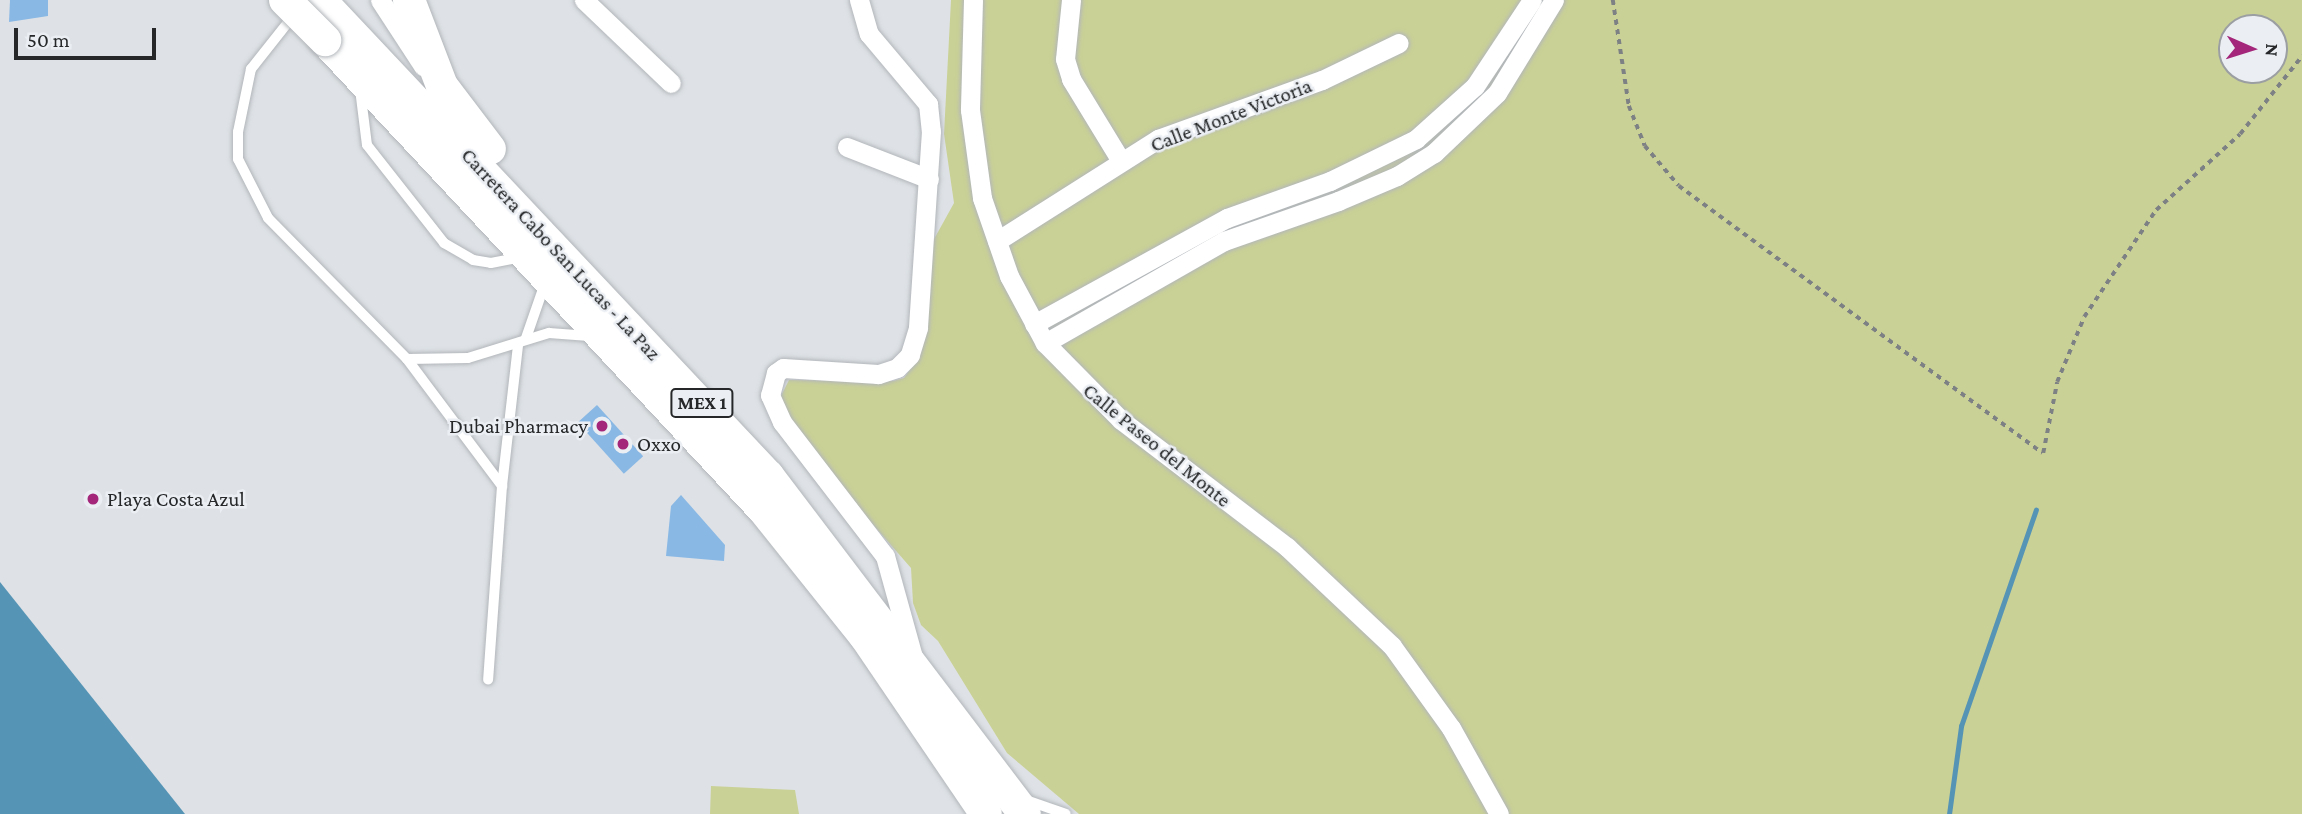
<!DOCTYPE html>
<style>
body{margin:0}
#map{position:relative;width:2302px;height:814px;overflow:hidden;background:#dee2e6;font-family:"Crimson Pro",serif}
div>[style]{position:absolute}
.green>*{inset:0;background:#cad196}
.water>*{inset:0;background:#5694b5}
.stream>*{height:5px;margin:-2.5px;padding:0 2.5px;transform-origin:2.5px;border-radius:2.5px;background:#5694b5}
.building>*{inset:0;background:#89b8e5;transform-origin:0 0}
.path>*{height:3.5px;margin-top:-1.75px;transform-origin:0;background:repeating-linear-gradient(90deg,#7e8184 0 5px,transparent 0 10px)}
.roads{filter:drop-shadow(0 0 2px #b2b6ba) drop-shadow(0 0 2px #b2b6ba)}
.service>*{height:10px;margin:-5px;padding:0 5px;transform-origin:5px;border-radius:5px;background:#fff}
.minor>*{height:19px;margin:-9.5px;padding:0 9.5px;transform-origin:9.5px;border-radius:9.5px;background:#fff}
.trunk>*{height:32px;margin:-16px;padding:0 16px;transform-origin:16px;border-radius:16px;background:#fff}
.bridges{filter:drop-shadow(0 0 2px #b2b6ba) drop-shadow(0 0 2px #b2b6ba)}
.trunk-bridge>*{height:32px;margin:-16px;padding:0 16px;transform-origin:16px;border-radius:16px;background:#fff}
.dots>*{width:19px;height:19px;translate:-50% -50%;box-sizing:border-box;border:4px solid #ebeff4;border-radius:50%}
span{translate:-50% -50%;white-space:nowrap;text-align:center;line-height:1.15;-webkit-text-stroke:5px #ebeff4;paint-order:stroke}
.shield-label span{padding:2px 5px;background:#ebeff4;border:2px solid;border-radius:5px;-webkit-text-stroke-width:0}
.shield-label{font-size:19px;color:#252728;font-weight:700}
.street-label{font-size:21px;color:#252728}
.poi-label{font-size:21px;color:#252728}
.right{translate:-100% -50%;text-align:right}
.left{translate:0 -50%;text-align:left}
.north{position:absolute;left:2218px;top:14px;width:70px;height:70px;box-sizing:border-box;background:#ebeff4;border:2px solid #9c9fa2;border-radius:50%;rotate:93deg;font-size:19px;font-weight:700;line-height:28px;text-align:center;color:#252728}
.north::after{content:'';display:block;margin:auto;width:24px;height:32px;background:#a3267a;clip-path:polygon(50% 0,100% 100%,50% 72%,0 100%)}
.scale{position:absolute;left:14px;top:28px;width:142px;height:32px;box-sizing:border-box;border:4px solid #252728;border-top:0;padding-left:9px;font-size:21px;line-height:24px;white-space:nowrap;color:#252728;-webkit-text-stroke:5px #ebeff4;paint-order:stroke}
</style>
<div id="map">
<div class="green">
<i style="clip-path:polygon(evenodd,951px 0,2302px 0,2302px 814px,1079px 814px,1007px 753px,938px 641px,921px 625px,913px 603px,911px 568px,814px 457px,779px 400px,789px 380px,893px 381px,904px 378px,917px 360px,933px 241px,954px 203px,944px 134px,951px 0,2232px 28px,2274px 28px,2274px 70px,2232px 70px,2232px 28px)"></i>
<i style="clip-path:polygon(711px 786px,795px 790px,799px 814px,710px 814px)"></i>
</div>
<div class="water">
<i style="clip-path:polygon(0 582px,185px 814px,0 814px)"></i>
</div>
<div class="stream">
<i style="left:1949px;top:814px;width:89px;rotate:-82.2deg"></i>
<i style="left:1961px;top:726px;width:229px;rotate:-70.9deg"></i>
</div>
<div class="building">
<i style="clip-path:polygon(10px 0,48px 0,48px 16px,9px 22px)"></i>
<i style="left:597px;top:405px;width:69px;height:26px;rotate:48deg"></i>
<i style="clip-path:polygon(681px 495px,725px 545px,724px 561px,666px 556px,671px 506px)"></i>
</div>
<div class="path">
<i style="left:1613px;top:0;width:107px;rotate:81.4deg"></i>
<i style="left:1629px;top:106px;width:43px;rotate:68.2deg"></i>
<i style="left:1645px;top:146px;width:52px;rotate:49.6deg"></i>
<i style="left:1679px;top:186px;width:451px;rotate:36.3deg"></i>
<i style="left:2043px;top:453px;width:72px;rotate:-78.8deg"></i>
<i style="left:2057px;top:382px;width:70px;rotate:-67.4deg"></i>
<i style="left:2084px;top:317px;width:129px;rotate:-56.1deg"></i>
<i style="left:2156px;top:210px;width:113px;rotate:-42.1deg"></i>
<i style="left:2240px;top:134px;width:100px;rotate:-51.5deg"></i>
</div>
<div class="roads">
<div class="service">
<i style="left:293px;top:16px;width:68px;rotate:128.4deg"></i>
<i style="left:251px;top:69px;width:64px;rotate:101.7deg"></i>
<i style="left:238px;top:132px;width:27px;rotate:90deg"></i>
<i style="left:238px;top:159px;width:66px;rotate:63deg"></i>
<i style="left:268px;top:218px;width:198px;rotate:45.4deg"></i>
<i style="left:407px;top:359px;width:61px;rotate:-0.9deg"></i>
<i style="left:468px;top:358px;width:85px;rotate:-17.2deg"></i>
<i style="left:549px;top:333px;width:40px;rotate:4.3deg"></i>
<i style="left:360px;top:89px;width:56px;rotate:82.9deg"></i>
<i style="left:367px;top:145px;width:125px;rotate:51.8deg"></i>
<i style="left:444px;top:243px;width:34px;rotate:30deg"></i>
<i style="left:473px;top:260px;width:18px;rotate:9deg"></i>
<i style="left:491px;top:263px;width:31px;rotate:-11deg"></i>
<i style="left:526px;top:338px;width:55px;rotate:-70.9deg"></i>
<i style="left:407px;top:359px;width:159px;rotate:53.2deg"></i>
<i style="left:502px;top:486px;width:194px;rotate:94.1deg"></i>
<i style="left:502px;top:486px;width:142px;rotate:-83.5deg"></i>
<i style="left:1026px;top:800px;width:42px;rotate:19.3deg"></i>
</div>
<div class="minor">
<i style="left:380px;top:0;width:79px;rotate:56.9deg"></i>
<i style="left:584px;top:0;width:120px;rotate:43.7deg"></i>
<i style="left:859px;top:0;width:35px;rotate:74deg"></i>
<i style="left:869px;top:34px;width:92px;rotate:49.9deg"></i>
<i style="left:928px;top:104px;width:27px;rotate:84deg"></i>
<i style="left:931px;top:131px;width:197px;rotate:93.8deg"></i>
<i style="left:918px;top:328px;width:28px;rotate:107deg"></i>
<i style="left:910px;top:355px;width:18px;rotate:135deg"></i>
<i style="left:897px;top:368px;width:20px;rotate:162deg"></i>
<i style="left:878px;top:374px;width:95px;rotate:-176.4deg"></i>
<i style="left:783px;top:368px;width:9px;rotate:144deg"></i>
<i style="left:776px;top:373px;width:23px;rotate:105deg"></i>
<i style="left:770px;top:395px;width:30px;rotate:66deg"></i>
<i style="left:782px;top:422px;width:169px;rotate:52.5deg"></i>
<i style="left:885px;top:556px;width:105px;rotate:74.5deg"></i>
<i style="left:973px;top:0;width:110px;rotate:91.6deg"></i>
<i style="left:970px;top:110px;width:89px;rotate:82.2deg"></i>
<i style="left:982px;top:198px;width:83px;rotate:70.9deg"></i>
<i style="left:1009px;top:276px;width:76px;rotate:61.8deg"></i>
<i style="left:1045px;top:343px;width:108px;rotate:45.4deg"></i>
<i style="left:1121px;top:420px;width:209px;rotate:37.4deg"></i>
<i style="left:1287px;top:547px;width:144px;rotate:43.3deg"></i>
<i style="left:1392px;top:646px;width:101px;rotate:54.3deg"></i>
<i style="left:1451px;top:728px;width:98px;rotate:60.8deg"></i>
<i style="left:1071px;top:0;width:59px;rotate:95.8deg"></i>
<i style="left:1065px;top:59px;width:21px;rotate:73deg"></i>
<i style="left:1071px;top:79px;width:96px;rotate:58.6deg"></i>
<i style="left:847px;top:147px;width:88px;rotate:21.3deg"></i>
<i style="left:997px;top:241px;width:191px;rotate:-32.4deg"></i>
<i style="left:1158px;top:139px;width:174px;rotate:-19.8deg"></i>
<i style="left:1322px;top:80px;width:85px;rotate:-25.7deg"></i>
<i style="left:1034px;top:324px;width:220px;rotate:-28.8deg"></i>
<i style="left:1227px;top:218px;width:109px;rotate:-19.8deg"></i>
<i style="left:1330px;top:181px;width:96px;rotate:-26deg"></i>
<i style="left:1416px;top:139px;width:79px;rotate:-41.9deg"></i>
<i style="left:1475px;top:86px;width:103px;rotate:-56.5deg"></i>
<i style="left:1045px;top:343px;width:206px;rotate:-29.7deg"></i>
<i style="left:1224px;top:241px;width:121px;rotate:-19.3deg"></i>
<i style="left:1338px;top:201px;width:64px;rotate:-23deg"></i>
<i style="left:1397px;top:176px;width:44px;rotate:-31.9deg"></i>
<i style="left:1434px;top:153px;width:87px;rotate:-43.6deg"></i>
<i style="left:1497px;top:93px;width:109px;rotate:-58.5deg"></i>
</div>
<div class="trunk">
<i style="left:320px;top:0;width:654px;rotate:46.74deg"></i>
<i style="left:768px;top:476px;width:425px;rotate:52.8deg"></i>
<i style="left:409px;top:0;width:92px;rotate:69deg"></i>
<i style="left:442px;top:86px;width:79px;rotate:52.7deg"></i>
<i style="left:325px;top:40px;width:643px;rotate:46.95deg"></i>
<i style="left:764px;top:510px;width:161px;rotate:51.3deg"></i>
<i style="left:865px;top:636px;width:215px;rotate:55.8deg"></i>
</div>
</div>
<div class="bridges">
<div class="trunk-bridge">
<i style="left:285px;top:0;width:57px;rotate:45deg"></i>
</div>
</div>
<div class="dots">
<i style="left:602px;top:426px;background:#a3267a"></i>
<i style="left:623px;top:444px;background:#a3267a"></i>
<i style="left:93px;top:499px;background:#a3267a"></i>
</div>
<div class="shield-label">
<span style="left:702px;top:403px">MEX 1</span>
</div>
<div class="street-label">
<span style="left:1231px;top:115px;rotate:-21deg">Calle Monte Victoria</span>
<span style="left:561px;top:254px;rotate:47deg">Carretera Cabo San Lucas - La Paz</span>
<span style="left:1157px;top:445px;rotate:39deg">Calle Paseo del Monte</span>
</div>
<div class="poi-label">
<span class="right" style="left:588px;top:426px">Dubai Pharmacy</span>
<span class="left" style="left:637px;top:444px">Oxxo</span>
<span class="left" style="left:107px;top:499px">Playa Costa Azul</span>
</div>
<div class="north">N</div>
<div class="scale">50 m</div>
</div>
